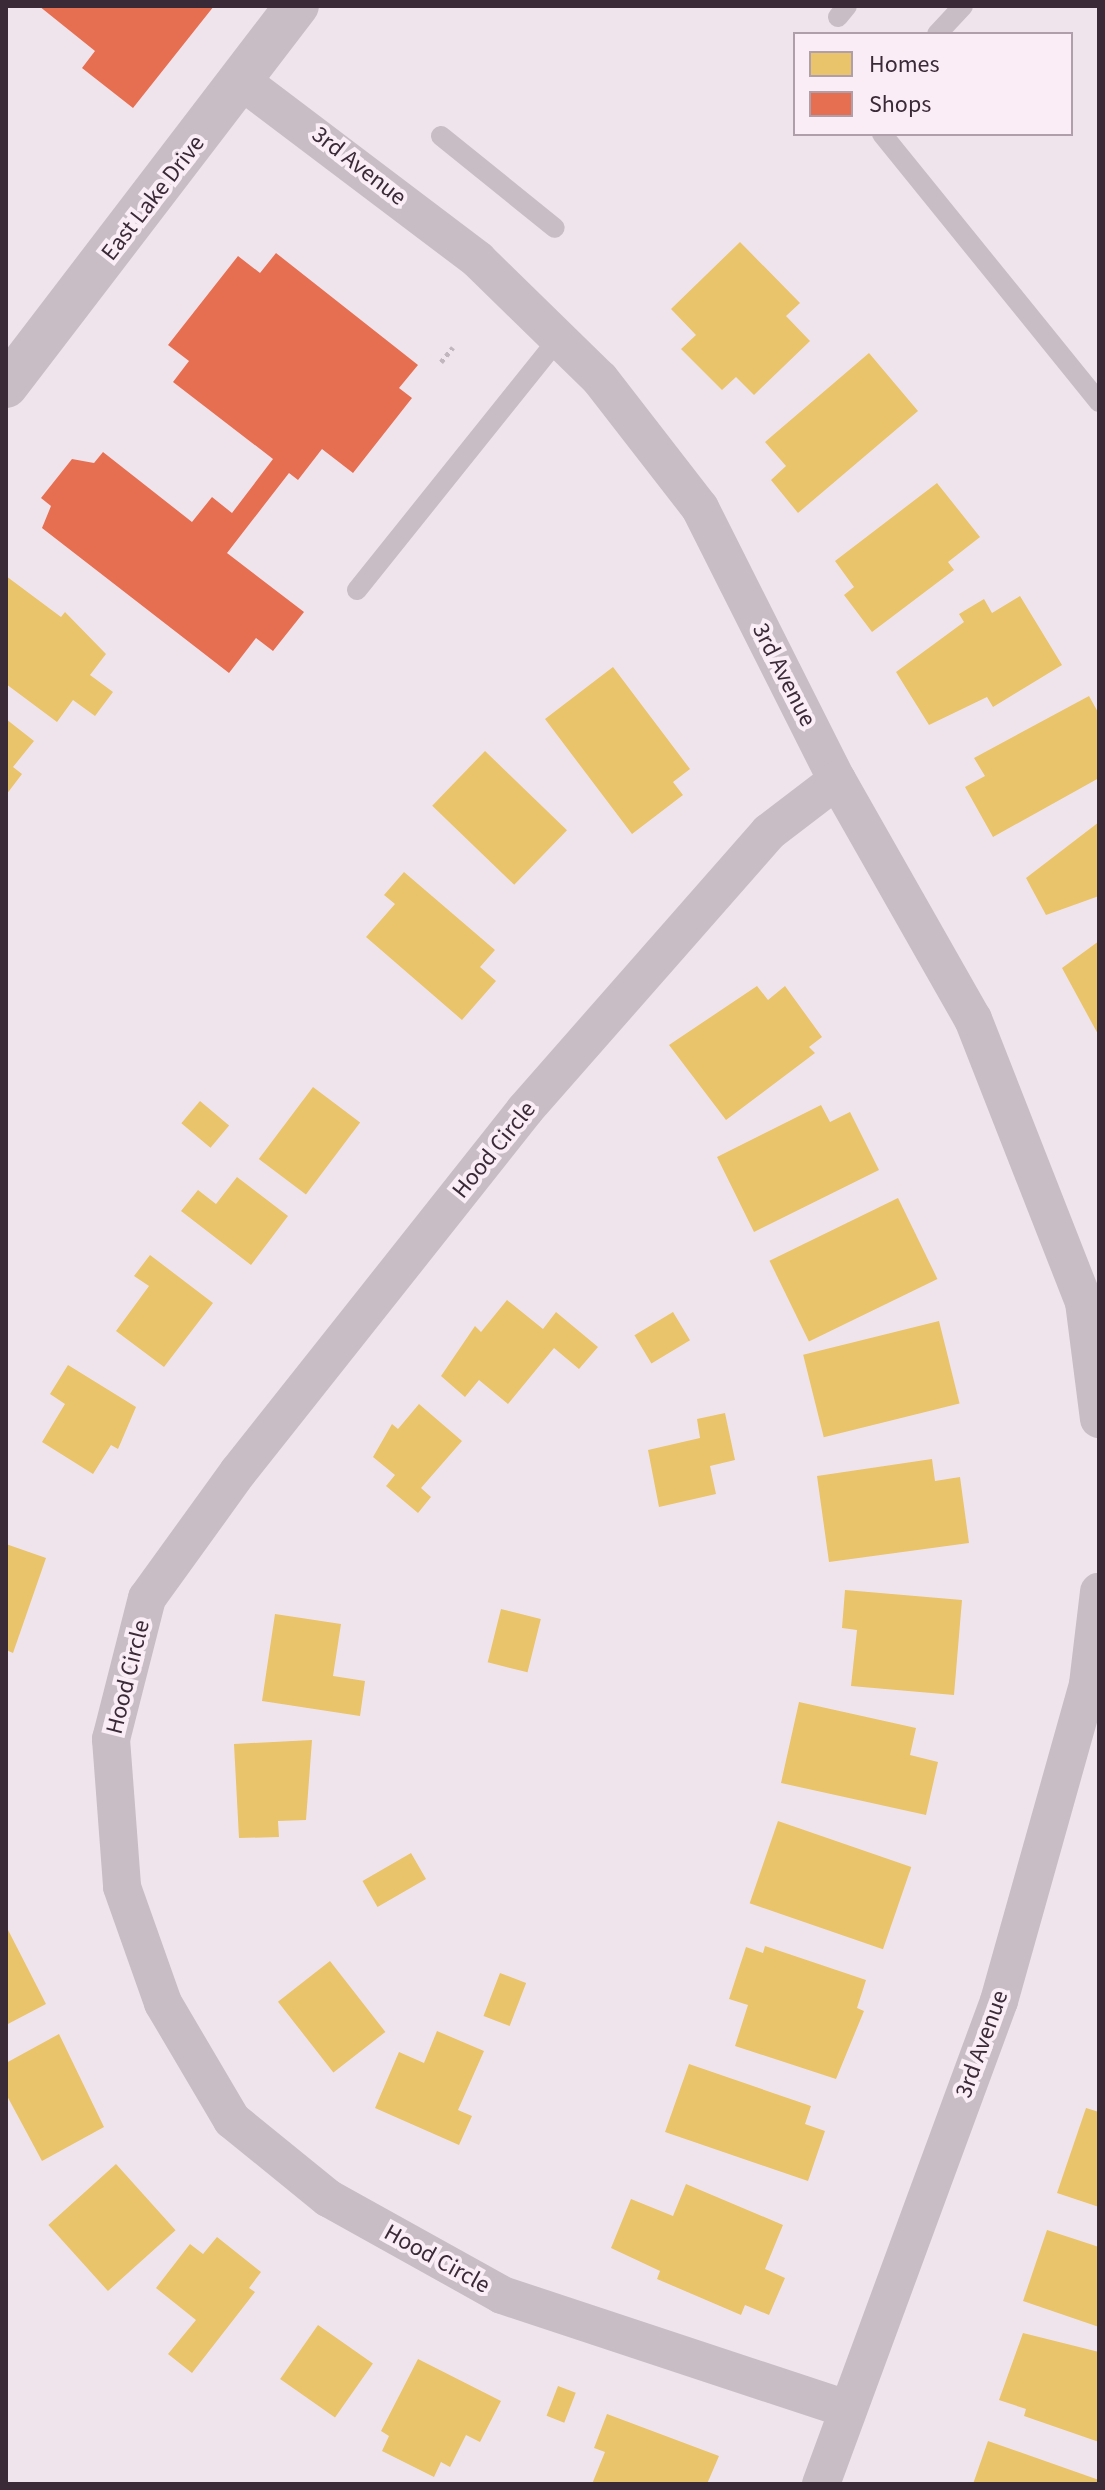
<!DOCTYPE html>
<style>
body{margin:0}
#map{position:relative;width:1105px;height:2490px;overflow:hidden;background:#f0e4ec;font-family:"Source Sans 3",sans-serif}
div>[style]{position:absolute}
.homes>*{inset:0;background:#e9c46a;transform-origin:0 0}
.shops>*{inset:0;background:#e76f51}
.path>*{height:5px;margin-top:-2.5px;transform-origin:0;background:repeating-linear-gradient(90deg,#c1b5be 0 4px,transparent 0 8px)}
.service>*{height:20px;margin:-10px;padding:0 10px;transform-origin:10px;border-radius:10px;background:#c8bdc5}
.minor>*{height:38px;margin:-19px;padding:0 19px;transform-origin:19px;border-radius:19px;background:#c8bdc5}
.tertiary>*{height:44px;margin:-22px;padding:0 22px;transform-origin:22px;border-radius:22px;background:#c8bdc5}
span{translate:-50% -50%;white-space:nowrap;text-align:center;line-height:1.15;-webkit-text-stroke:8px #fbedf6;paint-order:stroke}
.street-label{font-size:24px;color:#3a2a38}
.frame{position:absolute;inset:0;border:8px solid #3a2a38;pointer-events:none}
.legend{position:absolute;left:793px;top:32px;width:280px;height:104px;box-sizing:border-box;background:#fbedf6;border:2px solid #ae9faa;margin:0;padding:10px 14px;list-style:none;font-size:24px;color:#3a2a38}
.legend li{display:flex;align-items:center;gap:16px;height:40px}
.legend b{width:40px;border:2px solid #ae9faa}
</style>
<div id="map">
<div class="homes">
<i style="clip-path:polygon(740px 242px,800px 303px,786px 316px,810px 341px,754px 395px,736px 377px,722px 390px,681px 349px,696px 335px,671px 309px)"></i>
<i style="clip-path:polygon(869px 353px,918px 411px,798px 513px,771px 480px,786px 466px,765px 442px)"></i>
<i style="clip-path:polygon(937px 483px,980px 537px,948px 562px,954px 570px,872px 632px,844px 595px,854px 587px,835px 561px)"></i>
<i style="clip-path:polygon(6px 576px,61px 617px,65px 612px,106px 654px,90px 675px,113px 692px,95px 716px,73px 700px,57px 722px,6px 684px)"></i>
<i style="clip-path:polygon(1020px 596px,1062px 665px,993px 707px,987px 697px,929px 725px,896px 672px,964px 622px,959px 614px,984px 599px,992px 613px)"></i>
<i style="clip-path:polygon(613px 667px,690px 769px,673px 782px,683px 795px,632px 834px,545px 719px)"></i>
<i style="clip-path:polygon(1089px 696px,1099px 714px,1099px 778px,993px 837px,965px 787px,985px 776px,974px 758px)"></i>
<i style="clip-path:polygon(6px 719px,34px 741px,13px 767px,22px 774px,6px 795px)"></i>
<i style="left:485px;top:751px;width:114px;height:76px;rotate:44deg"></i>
<i style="clip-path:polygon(1099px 822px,1099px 896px,1046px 915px,1026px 878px)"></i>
<i style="clip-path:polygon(404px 872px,495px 950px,480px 967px,496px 981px,462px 1020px,366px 937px,395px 904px,384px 895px)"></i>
<i style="clip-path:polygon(1099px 941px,1099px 1036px,1062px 968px)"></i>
<i style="clip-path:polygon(757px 986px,768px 1000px,785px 986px,822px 1037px,809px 1047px,815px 1053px,726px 1120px,669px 1045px)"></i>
<i style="left:313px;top:1087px;width:59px;height:90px;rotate:37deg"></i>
<i style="left:200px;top:1101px;width:38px;height:29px;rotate:40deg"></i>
<i style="clip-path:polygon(821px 1105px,830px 1122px,850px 1112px,879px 1170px,754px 1232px,717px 1157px)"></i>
<i style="clip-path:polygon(237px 1177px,288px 1216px,251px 1265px,181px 1211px,198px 1190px,216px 1204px)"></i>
<i style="left:898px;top:1198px;width:90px;height:143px;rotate:64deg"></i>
<i style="clip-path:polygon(150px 1255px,213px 1303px,164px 1367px,116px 1331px,149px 1286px,134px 1276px)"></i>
<i style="clip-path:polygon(507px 1300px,543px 1329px,556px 1312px,598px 1347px,579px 1369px,554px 1348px,508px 1404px,479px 1380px,465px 1397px,441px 1376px,475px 1326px,481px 1332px)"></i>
<i style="left:673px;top:1312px;width:33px;height:45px;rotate:59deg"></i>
<i style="left:939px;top:1321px;width:85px;height:140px;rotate:76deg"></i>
<i style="clip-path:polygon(68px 1365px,136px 1407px,118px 1449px,111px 1445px,93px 1474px,42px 1442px,65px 1404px,50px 1394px)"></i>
<i style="clip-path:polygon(419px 1404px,462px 1441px,421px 1488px,431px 1497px,418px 1513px,386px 1486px,395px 1475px,373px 1457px,392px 1424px,398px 1429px)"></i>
<i style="clip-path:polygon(725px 1413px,735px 1460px,710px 1466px,716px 1494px,659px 1507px,648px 1450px,700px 1438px,697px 1419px)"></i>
<i style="clip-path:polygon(932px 1459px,935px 1481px,960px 1477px,969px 1543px,829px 1562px,817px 1476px)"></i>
<i style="clip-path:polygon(6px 1544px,46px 1558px,13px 1653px,6px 1650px)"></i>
<i style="clip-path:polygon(845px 1590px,962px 1600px,954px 1695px,851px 1686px,857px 1630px,842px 1628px)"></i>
<i style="left:501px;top:1609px;width:41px;height:55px;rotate:14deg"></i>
<i style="clip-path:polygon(275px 1614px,341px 1624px,333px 1676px,365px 1681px,360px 1716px,262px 1701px)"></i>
<i style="clip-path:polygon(799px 1702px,916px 1728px,910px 1755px,938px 1762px,926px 1815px,781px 1783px)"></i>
<i style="clip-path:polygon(312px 1740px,306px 1820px,278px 1821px,279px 1837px,239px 1838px,234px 1744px)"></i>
<i style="left:778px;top:1821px;width:141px;height:87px;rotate:19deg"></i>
<i style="left:411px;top:1853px;width:30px;height:56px;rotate:60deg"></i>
<i style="clip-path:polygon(6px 1926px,46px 2004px,6px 2025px)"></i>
<i style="clip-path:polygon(765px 1946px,866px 1980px,857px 2008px,864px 2011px,836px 2079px,735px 2046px,748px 2005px,729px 1999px,746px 1947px,763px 1953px)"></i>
<i style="left:330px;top:1961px;width:90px;height:66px;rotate:52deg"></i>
<i style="left:500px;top:1973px;width:28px;height:46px;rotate:21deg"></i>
<i style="clip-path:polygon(437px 2031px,484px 2051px,458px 2110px,472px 2116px,459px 2145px,375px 2108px,399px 2052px,424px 2063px)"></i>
<i style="clip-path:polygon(59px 2034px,104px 2127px,42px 2161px,6px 2094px,6px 2063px)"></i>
<i style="clip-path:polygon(689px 2064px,811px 2106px,805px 2124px,825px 2131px,808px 2181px,665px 2132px)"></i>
<i style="clip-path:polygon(1086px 2108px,1099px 2112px,1099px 2207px,1057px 2193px)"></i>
<i style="left:116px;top:2164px;width:89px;height:91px;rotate:48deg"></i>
<i style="clip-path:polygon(686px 2184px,783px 2225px,765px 2269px,785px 2278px,769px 2315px,745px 2305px,741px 2315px,657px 2279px,660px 2271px,611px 2248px,631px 2199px,673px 2216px)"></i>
<i style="clip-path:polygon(1047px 2230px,1099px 2247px,1099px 2327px,1023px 2301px)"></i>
<i style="clip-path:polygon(217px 2237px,261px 2272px,249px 2288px,255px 2292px,192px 2373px,168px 2354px,196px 2320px,156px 2288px,190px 2244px,203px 2254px)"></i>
<i style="left:318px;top:2325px;width:67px;height:66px;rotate:35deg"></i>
<i style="clip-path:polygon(1023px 2333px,1099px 2352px,1099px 2442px,1024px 2416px,1026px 2409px,999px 2400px)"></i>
<i style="clip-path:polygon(418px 2359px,501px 2401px,480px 2442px,466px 2435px,450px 2467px,441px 2462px,434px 2477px,382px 2451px,389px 2436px,381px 2431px)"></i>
<i style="left:558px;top:2386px;width:19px;height:32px;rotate:21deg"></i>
<i style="clip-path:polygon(607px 2414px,719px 2456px,707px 2484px,592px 2484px,605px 2452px,594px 2448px)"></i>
<i style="clip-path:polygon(988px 2441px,1099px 2480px,1099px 2484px,973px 2484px)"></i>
</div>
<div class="shops">
<i style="clip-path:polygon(39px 6px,214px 6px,133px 108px,82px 68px,95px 51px)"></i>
<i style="clip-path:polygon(276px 253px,418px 365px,399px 388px,412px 398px,353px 473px,322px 449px,298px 480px,289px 473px,227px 553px,304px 612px,273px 651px,256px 638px,229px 673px,42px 528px,51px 506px,41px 498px,72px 459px,94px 463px,103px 452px,192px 522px,212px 497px,232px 513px,273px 459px,173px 382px,189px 361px,168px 345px,238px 256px,260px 273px)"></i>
</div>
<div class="path">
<i style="left:441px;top:362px;width:19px;rotate:-51deg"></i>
</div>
<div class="service">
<i style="left:838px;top:17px;width:14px;rotate:-51deg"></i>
<i style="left:937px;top:34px;width:38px;rotate:-47deg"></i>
<i style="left:882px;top:134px;width:345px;rotate:51deg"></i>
<i style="left:441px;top:136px;width:146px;rotate:38.9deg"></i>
<i style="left:357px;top:590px;width:323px;rotate:-51.3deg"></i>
</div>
<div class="minor">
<i style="left:243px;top:82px;width:295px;rotate:37.1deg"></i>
<i style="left:478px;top:260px;width:170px;rotate:44.3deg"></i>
<i style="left:600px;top:379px;width:163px;rotate:52.2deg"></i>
<i style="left:700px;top:508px;width:305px;rotate:63.3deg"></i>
<i style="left:837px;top:780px;width:275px;rotate:60.4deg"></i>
<i style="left:973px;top:1019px;width:304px;rotate:68.6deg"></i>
<i style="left:1084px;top:1302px;width:118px;rotate:82.7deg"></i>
<i style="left:837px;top:780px;width:86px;rotate:142.6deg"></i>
<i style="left:769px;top:832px;width:370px;rotate:131.3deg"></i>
<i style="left:525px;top:1110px;width:462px;rotate:128.4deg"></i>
<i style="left:238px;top:1472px;width:155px;rotate:125.8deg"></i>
<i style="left:147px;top:1598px;width:146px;rotate:104.3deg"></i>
<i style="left:111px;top:1739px;width:148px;rotate:85.7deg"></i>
<i style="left:122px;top:1887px;width:123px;rotate:70.5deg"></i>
<i style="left:163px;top:2003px;width:136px;rotate:59.5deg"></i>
<i style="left:232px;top:2120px;width:124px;rotate:39.1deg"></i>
<i style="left:328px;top:2198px;width:199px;rotate:29.1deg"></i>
<i style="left:502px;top:2295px;width:360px;rotate:18.3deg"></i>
<i style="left:821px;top:2484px;width:515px;rotate:-69.77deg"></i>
<i style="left:999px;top:2001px;width:329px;rotate:-74.3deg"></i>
<i style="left:1088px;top:1684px;width:93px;rotate:-83.2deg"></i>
</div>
<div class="tertiary">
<i style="left:6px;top:386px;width:479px;rotate:-52.6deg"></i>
</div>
<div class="street-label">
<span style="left:359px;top:166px;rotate:38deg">3rd Avenue</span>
<span style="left:153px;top:198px;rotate:-52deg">East Lake Drive</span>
<span style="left:784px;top:675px;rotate:63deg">3rd Avenue</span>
<span style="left:494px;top:1150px;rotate:-51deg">Hood Circle</span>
<span style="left:128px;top:1677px;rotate:-76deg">Hood Circle</span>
<span style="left:982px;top:2044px;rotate:-70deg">3rd Avenue</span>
<span style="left:437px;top:2259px;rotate:29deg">Hood Circle</span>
</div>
<div class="frame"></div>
<ul class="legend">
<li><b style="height:22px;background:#e9c46a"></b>Homes</li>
<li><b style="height:22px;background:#e76f51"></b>Shops</li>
</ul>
</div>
